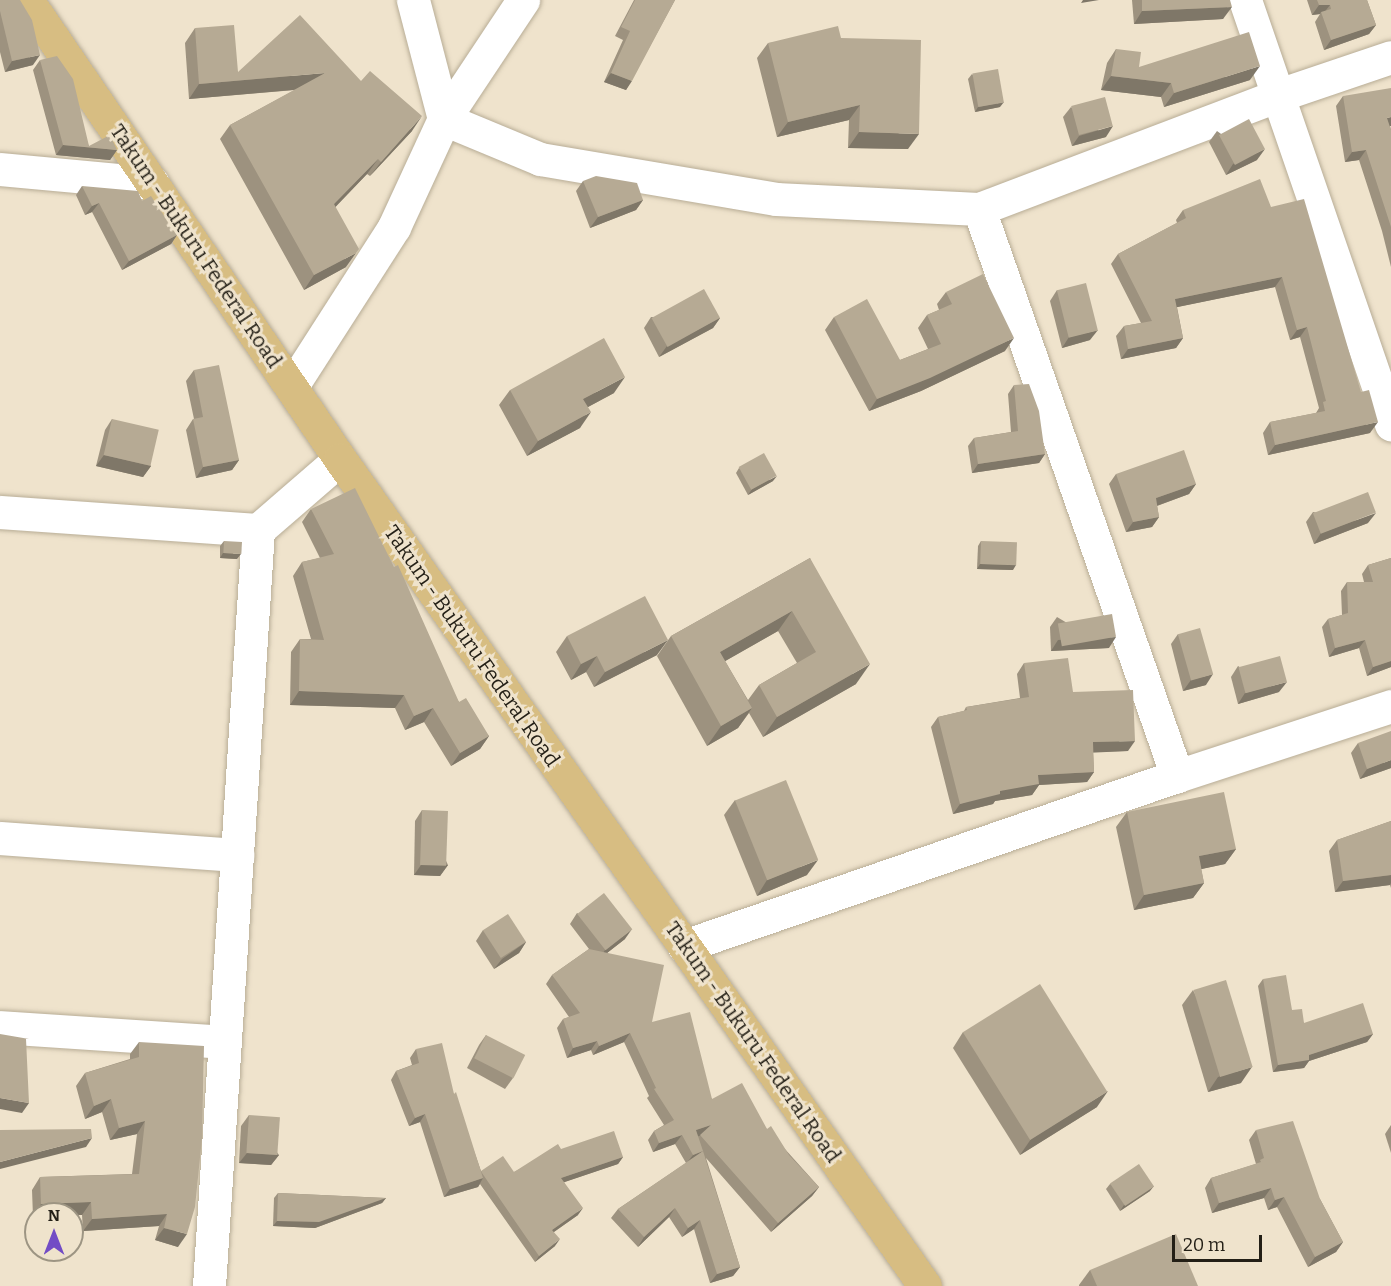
<!DOCTYPE html>
<style>
body{margin:0}
#map{position:relative;width:1391px;height:1286px;overflow:hidden;background:#efe3cc;font-family:Bitter,serif}
div>[style]{position:absolute}
.roads{filter:drop-shadow(0 0 2px #b8ad96) drop-shadow(0 0 2px #b8ad96)}
.minor>*{height:33px;margin:-16.5px;padding:0 16.5px;transform-origin:16.5px;border-radius:16.5px;background:#fff}
.major>*{height:33px;margin:-16.5px;padding:0 16.5px;transform-origin:16.5px;border-radius:16.5px;background:#d7bd82}
.wall>*{inset:0;background:#9d927f}
.shaded-wall>*{inset:0;background:#7f7768}
.building>*{inset:0;background:#b6aa94;transform-origin:0 0}
span{translate:-50% -50%;white-space:nowrap;text-align:center;line-height:1.15;-webkit-text-stroke:6px #efe3cc;paint-order:stroke}
.street-label{font-size:21px;color:#231f16}
.north{position:absolute;left:24px;top:1202px;width:60px;height:60px;box-sizing:border-box;background:#efe3cc;border:2px solid #9d9583;border-radius:50%;rotate:0deg;font-size:16px;font-weight:700;line-height:24px;text-align:center;color:#231f16}
.north::after{content:'';display:block;margin:auto;width:21px;height:27px;background:#724cc5;clip-path:polygon(50% 0,100% 100%,50% 72%,0 100%)}
.scale{position:absolute;left:1172px;top:1235px;width:90px;height:27px;box-sizing:border-box;border:3px solid #231f16;border-top:0;padding-left:8px;font-size:18px;line-height:21px;white-space:nowrap;color:#231f16;-webkit-text-stroke:4px #efe3cc;paint-order:stroke}
</style>
<div id="map">
<div class="roads">
<div class="minor">
<i style="left:413px;top:0;width:123px;rotate:75.4deg"></i>
<i style="left:444px;top:119px;width:104px;rotate:22.6deg"></i>
<i style="left:540px;top:159px;width:239px;rotate:9.6deg"></i>
<i style="left:776px;top:199px;width:203px;rotate:2.8deg"></i>
<i style="left:979px;top:209px;width:321px;rotate:-20.8deg"></i>
<i style="left:1279px;top:95px;width:118px;rotate:-18.7deg"></i>
<i style="left:1245px;top:0;width:449px;rotate:71deg"></i>
<i style="left:0;top:169px;width:153px;rotate:5.3deg"></i>
<i style="left:979px;top:209px;width:601px;rotate:70.75deg"></i>
<i style="left:292px;top:386px;width:189px;rotate:-57.3deg"></i>
<i style="left:394px;top:227px;width:119px;rotate:-65.2deg"></i>
<i style="left:444px;top:119px;width:143px;rotate:-56.4deg"></i>
<i style="left:0;top:512px;width:259px;rotate:4deg"></i>
<i style="left:0;top:838px;width:238px;rotate:4.1deg"></i>
<i style="left:684px;top:946px;width:521px;rotate:-19.03deg"></i>
<i style="left:1177px;top:776px;width:225px;rotate:-18.1deg"></i>
<i style="left:0;top:1027px;width:225px;rotate:3.8deg"></i>
<i style="left:209px;top:1286px;width:758px;rotate:-86.29deg"></i>
<i style="left:258px;top:530px;width:108px;rotate:-40.9deg"></i>
</div>
<div class="major">
<i style="left:27px;top:0;width:556px;rotate:55.71deg"></i>
<i style="left:340px;top:459px;width:1013px;rotate:54.73deg"></i>
</div>
</div>
<div class="wall">
<i style="clip-path:polygon(0 0,33px 65px,5px 72px,0 52px)"></i>
<i style="clip-path:polygon(634px 0,675px 0,626px 90px,604px 82px,623px 40px,615px 36px)"></i>
<i style="clip-path:polygon(1132px 0,1230px 0,1223px 19px,1134px 24px)"></i>
<i style="clip-path:polygon(1307px 0,1367px 0,1376px 25px,1369px 34px,1324px 50px,1315px 22px,1320px 14px,1312px 15px)"></i>
<i style="clip-path:polygon(195px 28px,238px 72px,361px 81px,412px 131px,370px 176px,367px 174px,335px 207px,346px 267px,304px 290px,220px 139px,230px 125px,295px 90px,189px 99px,185px 43px)"></i>
<i style="clip-path:polygon(841px 38px,908px 149px,848px 148px,849px 120px,777px 137px,757px 58px,768px 43px)"></i>
<i style="clip-path:polygon(1116px 49px,1139px 67px,1250px 80px,1164px 107px,1161px 97px,1101px 90px,1107px 63px)"></i>
<i style="clip-path:polygon(40px 60px,89px 146px,117px 150px,110px 160px,56px 155px,33px 70px)"></i>
<i style="clip-path:polygon(972px 74px,1000px 107px,975px 112px,968px 79px)"></i>
<i style="clip-path:polygon(1343px 96px,1390px 126px,1391px 130px,1391px 267px,1382px 231px,1359px 160px,1345px 162px,1336px 106px)"></i>
<i style="clip-path:polygon(1071px 107px,1106px 137px,1072px 146px,1063px 117px)"></i>
<i style="clip-path:polygon(1217px 131px,1257px 160px,1226px 175px,1209px 142px)"></i>
<i style="clip-path:polygon(583px 181px,643px 200px,636px 210px,590px 228px,576px 191px)"></i>
<i style="clip-path:polygon(82px 186px,177px 235px,171px 244px,122px 270px,92px 212px,85px 215px,76px 195px)"></i>
<i style="clip-path:polygon(1271px 207px,1370px 433px,1268px 455px,1263px 433px,1270px 422px,1316px 413px,1319px 408px,1300px 337px,1290px 340px,1275px 287px,1177px 307px,1183px 338px,1176px 348px,1121px 359px,1116px 336px,1124px 326px,1141px 323px,1111px 264px,1118px 254px,1177px 223px,1176px 220px,1183px 210px)"></i>
<i style="clip-path:polygon(1057px 290px,1090px 340px,1062px 348px,1050px 301px)"></i>
<i style="clip-path:polygon(946px 292px,1005px 351px,921px 391px,869px 411px,825px 330px,834px 317px,900px 360px,928px 349px,918px 328px,927px 315px,939px 310px,937px 304px)"></i>
<i style="clip-path:polygon(651px 317px,720px 318px,713px 328px,659px 357px,644px 328px)"></i>
<i style="clip-path:polygon(194px 370px,239px 460px,232px 470px,196px 478px,186px 430px,193px 419px,194px 419px,186px 381px)"></i>
<i style="clip-path:polygon(1014px 385px,1045px 454px,1039px 463px,972px 473px,968px 446px,974px 438px,1011px 432px,1008px 394px)"></i>
<i style="clip-path:polygon(510px 390px,614px 393px,588px 407px,580px 428px,527px 456px,499px 405px)"></i>
<i style="clip-path:polygon(112px 419px,151px 466px,143px 477px,96px 466px,105px 430px)"></i>
<i style="clip-path:polygon(739px 468px,773px 481px,748px 495px,736px 473px)"></i>
<i style="clip-path:polygon(1116px 474px,1196px 484px,1189px 494px,1157px 506px,1159px 517px,1152px 527px,1126px 532px,1109px 484px)"></i>
<i style="clip-path:polygon(311px 509px,459px 702px,489px 736px,480px 749px,451px 766px,424px 722px,405px 730px,395px 708px,290px 705px,291px 652px,300px 639px,311px 639px,293px 576px,302px 562px,320px 558px,302px 522px)"></i>
<i style="clip-path:polygon(1313px 512px,1368px 523px,1314px 544px,1306px 522px)"></i>
<i style="clip-path:polygon(224px 541px,237px 559px,220px 558px,220px 546px)"></i>
<i style="clip-path:polygon(981px 541px,1013px 570px,977px 569px,978px 546px)"></i>
<i style="clip-path:polygon(evenodd,810px 558px,856px 684px,763px 737px,749px 713px,738px 728px,707px 746px,657px 656px,671px 636px,810px 558px,778px 631px,797px 663px,759px 685px,748px 700px,725px 661px,778px 631px)"></i>
<i style="clip-path:polygon(1391px 558px,1391px 667px,1367px 676px,1359px 648px,1329px 657px,1322px 627px,1328px 619px,1342px 615px,1341px 591px,1347px 582px,1364px 582px,1362px 574px,1368px 565px)"></i>
<i style="clip-path:polygon(1057px 617px,1109px 648px,1051px 651px,1050px 627px)"></i>
<i style="clip-path:polygon(1178px 634px,1206px 685px,1183px 691px,1171px 644px)"></i>
<i style="clip-path:polygon(567px 636px,657px 655px,594px 687px,586px 672px,571px 680px,556px 652px)"></i>
<i style="clip-path:polygon(1024px 663px,1073px 692px,1128px 751px,1093px 752px,1094px 772px,1087px 782px,1039px 785px,1032px 795px,995px 801px,993px 804px,953px 814px,931px 727px,938px 717px,964px 711px,966px 707px,1020px 698px,1017px 674px)"></i>
<i style="clip-path:polygon(1238px 666px,1279px 692px,1238px 704px,1231px 677px)"></i>
<i style="clip-path:polygon(1358px 743px,1391px 768px,1360px 779px,1351px 753px)"></i>
<i style="clip-path:polygon(735px 800px,807px 875px,757px 896px,724px 815px)"></i>
<i style="clip-path:polygon(422px 810px,448px 865px,440px 876px,414px 875px,415px 821px)"></i>
<i style="clip-path:polygon(1127px 812px,1236px 849px,1225px 864px,1201px 869px,1204px 883px,1193px 898px,1134px 910px,1116px 827px)"></i>
<i style="clip-path:polygon(1391px 821px,1391px 888px,1390px 885px,1335px 892px,1329px 851px,1337px 840px)"></i>
<i style="clip-path:polygon(577px 913px,625px 939px,607px 953px,652px 1022px,712px 1099px,767px 1129px,819px 1187px,812px 1196px,771px 1232px,706px 1158px,740px 1267px,733px 1276px,710px 1283px,694px 1229px,682px 1237px,669px 1217px,638px 1247px,611px 1218px,618px 1209px,686px 1163px,675px 1144px,653px 1152px,648px 1140px,654px 1131px,664px 1125px,647px 1098px,649px 1096px,624px 1042px,593px 1055px,591px 1050px,567px 1058px,557px 1028px,563px 1019px,569px 1017px,546px 984px,552px 975px,589px 949px,570px 924px)"></i>
<i style="clip-path:polygon(483px 930px,526px 942px,519px 953px,494px 969px,476px 941px)"></i>
<i style="clip-path:polygon(1263px 979px,1304px 1023px,1373px 1034px,1367px 1042px,1309px 1061px,1304px 1068px,1273px 1072px,1258px 986px)"></i>
<i style="clip-path:polygon(1193px 990px,1241px 1083px,1208px 1092px,1182px 1005px)"></i>
<i style="clip-path:polygon(963px 1032px,1097px 1107px,1020px 1155px,953px 1048px)"></i>
<i style="clip-path:polygon(486px 1035px,513px 1078px,505px 1089px,467px 1068px,479px 1045px)"></i>
<i style="clip-path:polygon(139px 1042px,178px 1247px,155px 1240px,159px 1226px,83px 1231px,82px 1215px,36px 1214px,36px 1217px,33px 1217px,32px 1190px,40px 1177px,132px 1174px,137px 1134px,110px 1140px,102px 1112px,85px 1119px,76px 1086px,85px 1073px,130px 1059px,130px 1054px)"></i>
<i style="clip-path:polygon(416px 1049px,454px 1094px,481px 1171px,514px 1172px,561px 1149px,623px 1157px,618px 1164px,564px 1182px,578px 1215px,554px 1232px,555px 1246px,535px 1262px,480px 1184px,478px 1187px,444px 1197px,420px 1122px,409px 1126px,391px 1080px,396px 1071px,412px 1065px,410px 1058px)"></i>
<i style="clip-path:polygon(249px 1115px,279px 1155px,271px 1165px,239px 1163px,241px 1126px)"></i>
<i style="clip-path:polygon(1391px 1125px,1391px 1153px,1385px 1134px)"></i>
<i style="clip-path:polygon(1256px 1130px,1320px 1199px,1343px 1242px,1336px 1252px,1308px 1267px,1277px 1207px,1268px 1210px,1264px 1198px,1212px 1213px,1205px 1188px,1211px 1178px,1256px 1164px,1249px 1140px)"></i>
<i style="clip-path:polygon(1110px 1184px,1150px 1191px,1120px 1211px,1106px 1189px)"></i>
<i style="clip-path:polygon(278px 1193px,386px 1198px,382px 1203px,315px 1228px,273px 1226px,274px 1198px)"></i>
<i style="clip-path:polygon(1090px 1270px,1198px 1286px,1079px 1286px,1079px 1285px)"></i>
</div>
<div class="shaded-wall">
<i style="clip-path:polygon(1083px 0,1099px 0,1081px 3px)"></i>
<i style="clip-path:polygon(1319px 5px,1330px 5px,1323px 14px,1321px 12px,1320px 14px,1312px 15px)"></i>
<i style="clip-path:polygon(1232px 7px,1223px 19px,1134px 24px,1142px 11px)"></i>
<i style="clip-path:polygon(1376px 25px,1369px 34px,1324px 50px,1331px 40px)"></i>
<i style="clip-path:polygon(40px 55px,33px 65px,5px 72px,12px 61px)"></i>
<i style="clip-path:polygon(1260px 66px,1250px 80px,1164px 107px,1174px 93px)"></i>
<i style="clip-path:polygon(325px 73px,315px 88px,189px 99px,199px 84px)"></i>
<i style="clip-path:polygon(611px 73px,632px 81px,626px 90px,604px 82px)"></i>
<i style="clip-path:polygon(1111px 76px,1171px 83px,1161px 97px,1101px 90px)"></i>
<i style="clip-path:polygon(1004px 102px,1000px 107px,975px 112px,978px 107px)"></i>
<i style="clip-path:polygon(860px 105px,849px 120px,777px 137px,788px 122px)"></i>
<i style="clip-path:polygon(422px 116px,412px 131px,370px 176px,381px 162px)"></i>
<i style="clip-path:polygon(1391px 117px,1391px 126px,1380px 128px,1387px 118px)"></i>
<i style="clip-path:polygon(1113px 126px,1106px 137px,1072px 146px,1079px 136px)"></i>
<i style="clip-path:polygon(859px 132px,919px 134px,908px 149px,848px 148px)"></i>
<i style="clip-path:polygon(63px 145px,117px 150px,110px 160px,56px 155px)"></i>
<i style="clip-path:polygon(1265px 149px,1257px 160px,1226px 175px,1233px 164px)"></i>
<i style="clip-path:polygon(1366px 150px,1359px 160px,1345px 162px,1352px 152px)"></i>
<i style="clip-path:polygon(378px 159px,367px 174px,324px 219px,334px 204px)"></i>
<i style="clip-path:polygon(643px 200px,636px 210px,590px 228px,598px 217px)"></i>
<i style="clip-path:polygon(99px 203px,92px 212px,85px 215px,92px 206px)"></i>
<i style="clip-path:polygon(177px 235px,171px 244px,122px 270px,129px 261px)"></i>
<i style="clip-path:polygon(356px 253px,346px 267px,304px 290px,314px 275px)"></i>
<i style="clip-path:polygon(1282px 277px,1275px 287px,1168px 309px,1175px 299px)"></i>
<i style="clip-path:polygon(720px 318px,713px 328px,659px 357px,667px 346px)"></i>
<i style="clip-path:polygon(1307px 327px,1300px 337px,1290px 340px,1297px 330px)"></i>
<i style="clip-path:polygon(1098px 330px,1090px 340px,1062px 348px,1069px 337px)"></i>
<i style="clip-path:polygon(1014px 338px,1005px 351px,921px 391px,869px 411px,877px 399px)"></i>
<i style="clip-path:polygon(1183px 338px,1176px 348px,1121px 359px,1128px 349px)"></i>
<i style="clip-path:polygon(625px 377px,614px 393px,573px 415px,583px 399px)"></i>
<i style="clip-path:polygon(591px 412px,580px 428px,527px 456px,538px 441px)"></i>
<i style="clip-path:polygon(1378px 422px,1370px 433px,1268px 455px,1275px 445px)"></i>
<i style="clip-path:polygon(1045px 454px,1039px 463px,972px 473px,978px 464px)"></i>
<i style="clip-path:polygon(104px 455px,151px 466px,143px 477px,96px 466px)"></i>
<i style="clip-path:polygon(239px 460px,232px 470px,196px 478px,203px 467px)"></i>
<i style="clip-path:polygon(777px 476px,773px 481px,748px 495px,752px 489px)"></i>
<i style="clip-path:polygon(1196px 484px,1189px 494px,1148px 509px,1156px 498px)"></i>
<i style="clip-path:polygon(1376px 513px,1368px 523px,1314px 544px,1321px 533px)"></i>
<i style="clip-path:polygon(1159px 517px,1152px 527px,1126px 532px,1133px 522px)"></i>
<i style="clip-path:polygon(223px 553px,241px 554px,237px 559px,220px 558px)"></i>
<i style="clip-path:polygon(980px 564px,1016px 565px,1013px 570px,977px 569px)"></i>
<i style="clip-path:polygon(792px 611px,778px 631px,706px 672px,720px 652px)"></i>
<i style="clip-path:polygon(1116px 637px,1109px 648px,1051px 651px,1058px 640px)"></i>
<i style="clip-path:polygon(668px 640px,657px 655px,594px 687px,605px 672px)"></i>
<i style="clip-path:polygon(1365px 640px,1359px 648px,1329px 657px,1335px 648px)"></i>
<i style="clip-path:polygon(597px 656px,586px 672px,571px 680px,581px 664px)"></i>
<i style="clip-path:polygon(1391px 661px,1391px 667px,1367px 676px,1373px 667px)"></i>
<i style="clip-path:polygon(870px 664px,856px 684px,763px 737px,777px 717px)"></i>
<i style="clip-path:polygon(1213px 674px,1206px 685px,1183px 691px,1191px 680px)"></i>
<i style="clip-path:polygon(1287px 682px,1279px 692px,1238px 704px,1245px 693px)"></i>
<i style="clip-path:polygon(299px 691px,404px 695px,395px 708px,290px 705px)"></i>
<i style="clip-path:polygon(433px 708px,424px 722px,405px 730px,414px 716px)"></i>
<i style="clip-path:polygon(752px 708px,738px 728px,707px 746px,721px 726px)"></i>
<i style="clip-path:polygon(489px 736px,480px 749px,451px 766px,460px 753px)"></i>
<i style="clip-path:polygon(1135px 741px,1128px 751px,1085px 753px,1093px 742px)"></i>
<i style="clip-path:polygon(1391px 760px,1391px 768px,1360px 779px,1367px 769px)"></i>
<i style="clip-path:polygon(1094px 772px,1087px 782px,1039px 785px,1032px 795px,995px 801px,993px 804px,953px 814px,960px 804px,1000px 791px,1038px 775px)"></i>
<i style="clip-path:polygon(1236px 849px,1225px 864px,1188px 872px,1199px 856px)"></i>
<i style="clip-path:polygon(818px 860px,807px 875px,757px 896px,767px 880px)"></i>
<i style="clip-path:polygon(421px 865px,448px 865px,440px 876px,414px 875px)"></i>
<i style="clip-path:polygon(1391px 875px,1391px 883px,1390px 885px,1335px 892px,1343px 881px)"></i>
<i style="clip-path:polygon(1204px 883px,1193px 898px,1134px 910px,1144px 895px)"></i>
<i style="clip-path:polygon(632px 929px,625px 939px,598px 960px,605px 950px)"></i>
<i style="clip-path:polygon(526px 942px,519px 953px,494px 969px,502px 959px)"></i>
<i style="clip-path:polygon(630px 1033px,624px 1042px,593px 1055px,599px 1046px)"></i>
<i style="clip-path:polygon(1373px 1034px,1367px 1042px,1309px 1061px,1304px 1068px,1273px 1072px,1278px 1065px)"></i>
<i style="clip-path:polygon(597px 1041px,591px 1050px,567px 1058px,573px 1048px)"></i>
<i style="clip-path:polygon(1252px 1067px,1241px 1083px,1208px 1092px,1218px 1077px)"></i>
<i style="clip-path:polygon(1108px 1091px,1097px 1107px,1020px 1155px,1031px 1139px)"></i>
<i style="clip-path:polygon(0 1098px,29px 1103px,22px 1113px,0 1109px)"></i>
<i style="clip-path:polygon(111px 1099px,102px 1112px,85px 1119px,94px 1106px)"></i>
<i style="clip-path:polygon(425px 1114px,420px 1122px,409px 1126px,415px 1118px)"></i>
<i style="clip-path:polygon(145px 1121px,137px 1134px,110px 1140px,119px 1128px)"></i>
<i style="clip-path:polygon(711px 1125px,705px 1134px,690px 1139px,696px 1130px)"></i>
<i style="clip-path:polygon(682px 1135px,675px 1144px,653px 1152px,659px 1143px)"></i>
<i style="clip-path:polygon(92px 1138px,86px 1147px,0 1169px,0 1162px)"></i>
<i style="clip-path:polygon(703px 1151px,696px 1160px,686px 1164px,693px 1155px)"></i>
<i style="clip-path:polygon(247px 1153px,279px 1155px,271px 1165px,239px 1163px)"></i>
<i style="clip-path:polygon(623px 1157px,618px 1164px,556px 1185px,561px 1178px)"></i>
<i style="clip-path:polygon(483px 1178px,478px 1187px,444px 1197px,450px 1189px)"></i>
<i style="clip-path:polygon(1154px 1186px,1150px 1191px,1120px 1211px,1124px 1205px)"></i>
<i style="clip-path:polygon(819px 1187px,812px 1196px,771px 1232px,778px 1223px)"></i>
<i style="clip-path:polygon(1271px 1188px,1264px 1198px,1212px 1213px,1219px 1203px)"></i>
<i style="clip-path:polygon(1284px 1197px,1277px 1207px,1268px 1210px,1275px 1200px)"></i>
<i style="clip-path:polygon(386px 1198px,382px 1203px,315px 1228px,273px 1226px,277px 1221px)"></i>
<i style="clip-path:polygon(91px 1202px,82px 1215px,36px 1214px,36px 1217px,33px 1217px,41px 1204px)"></i>
<i style="clip-path:polygon(583px 1208px,578px 1215px,548px 1236px,552px 1230px)"></i>
<i style="clip-path:polygon(675px 1208px,669px 1217px,638px 1247px,644px 1237px)"></i>
<i style="clip-path:polygon(167px 1214px,159px 1226px,83px 1231px,92px 1219px)"></i>
<i style="clip-path:polygon(700px 1220px,694px 1229px,682px 1237px,688px 1228px)"></i>
<i style="clip-path:polygon(164px 1228px,187px 1234px,178px 1247px,155px 1240px)"></i>
<i style="clip-path:polygon(560px 1239px,555px 1246px,535px 1262px,539px 1256px)"></i>
<i style="clip-path:polygon(1343px 1242px,1336px 1252px,1308px 1267px,1315px 1257px)"></i>
<i style="clip-path:polygon(740px 1267px,733px 1276px,710px 1283px,717px 1274px)"></i>
</div>
<div class="building">
<i style="clip-path:polygon(0 0,20px 0,32px 20px,40px 55px,12px 61px,0 11px)"></i>
<i style="clip-path:polygon(635px 0,675px 0,632px 81px,611px 73px,630px 31px,621px 27px)"></i>
<i style="clip-path:polygon(1142px 0,1230px 0,1232px 7px,1142px 11px)"></i>
<i style="clip-path:polygon(1317px 0,1367px 0,1376px 25px,1331px 40px,1321px 12px,1331px 9px,1330px 5px,1319px 5px)"></i>
<i style="clip-path:polygon(300px 15px,361px 81px,370px 71px,422px 116px,381px 162px,378px 159px,334px 204px,359px 249px,356px 253px,314px 275px,230px 125px,325px 73px,199px 84px,195px 28px,234px 25px,238px 72px)"></i>
<i style="clip-path:polygon(838px 26px,841px 38px,921px 40px,919px 134px,859px 132px,860px 105px,788px 122px,768px 43px)"></i>
<i style="clip-path:polygon(1249px 32px,1260px 66px,1174px 93px,1171px 83px,1111px 76px,1116px 49px,1141px 52px,1139px 67px)"></i>
<i style="clip-path:polygon(57px 56px,73px 79px,89px 146px,110px 135px,117px 150px,63px 145px,40px 60px)"></i>
<i style="left:998px;top:69px;width:34px;height:26px;rotate:80deg"></i>
<i style="clip-path:polygon(1391px 88px,1391px 117px,1387px 118px,1391px 130px,1391px 227px,1366px 150px,1352px 152px,1343px 96px)"></i>
<i style="left:1105px;top:97px;width:30px;height:35px;rotate:75deg"></i>
<i style="left:1249px;top:119px;width:34px;height:34px;rotate:62deg"></i>
<i style="clip-path:polygon(596px 176px,637px 183px,643px 200px,598px 217px,583px 181px)"></i>
<i style="clip-path:polygon(1260px 179px,1271px 207px,1304px 199px,1361px 392px,1369px 390px,1378px 422px,1275px 445px,1270px 422px,1325px 411px,1323px 402px,1326px 401px,1307px 327px,1297px 330px,1282px 277px,1175px 299px,1183px 338px,1128px 349px,1124px 326px,1152px 321px,1118px 254px,1186px 218px,1183px 210px)"></i>
<i style="clip-path:polygon(82px 186px,138px 191px,142px 201px,151px 196px,177px 235px,129px 261px,99px 203px,92px 206px)"></i>
<i style="clip-path:polygon(983px 274px,1014px 338px,930px 378px,877px 399px,834px 317px,867px 299px,900px 360px,941px 344px,927px 315px,952px 304px,946px 292px)"></i>
<i style="left:1086px;top:283px;width:49px;height:30px;rotate:76deg"></i>
<i style="left:704px;top:289px;width:33px;height:60px;rotate:61deg"></i>
<i style="clip-path:polygon(604px 338px,625px 377px,583px 399px,591px 412px,538px 441px,510px 390px)"></i>
<i style="clip-path:polygon(219px 365px,239px 460px,203px 467px,193px 419px,203px 417px,194px 370px)"></i>
<i style="clip-path:polygon(1029px 384px,1039px 411px,1045px 454px,978px 464px,974px 438px,1018px 431px,1014px 385px)"></i>
<i style="left:112px;top:419px;width:48px;height:37px;rotate:13deg"></i>
<i style="clip-path:polygon(1184px 450px,1196px 484px,1156px 498px,1159px 517px,1133px 522px,1116px 474px)"></i>
<i style="left:764px;top:453px;width:26px;height:29px;rotate:61deg"></i>
<i style="clip-path:polygon(355px 488px,394px 567px,398px 565px,459px 702px,466px 698px,489px 736px,460px 753px,433px 708px,414px 716px,404px 695px,299px 691px,300px 639px,324px 640px,302px 562px,334px 554px,311px 509px)"></i>
<i style="left:1368px;top:492px;width:22px;height:59px;rotate:69deg"></i>
<i style="left:224px;top:541px;width:18px;height:12px;rotate:3deg"></i>
<i style="left:981px;top:541px;width:36px;height:23px;rotate:2deg"></i>
<i style="clip-path:polygon(810px 558px,870px 664px,777px 717px,759px 685px,816px 652px,792px 611px,720px 652px,752px 708px,721px 726px,671px 636px)"></i>
<i style="clip-path:polygon(1391px 558px,1391px 661px,1373px 667px,1365px 640px,1335px 648px,1328px 619px,1348px 613px,1347px 582px,1373px 582px,1368px 565px)"></i>
<i style="clip-path:polygon(645px 596px,668px 640px,605px 672px,597px 656px,581px 664px,567px 636px)"></i>
<i style="left:1112px;top:614px;width:23px;height:55px;rotate:80deg"></i>
<i style="left:1200px;top:628px;width:48px;height:23px;rotate:74deg"></i>
<i style="left:1280px;top:656px;width:27px;height:43px;rotate:75deg"></i>
<i style="clip-path:polygon(1068px 658px,1073px 692px,1133px 690px,1135px 741px,1093px 742px,1094px 772px,1038px 775px,1039px 784px,1000px 791px,1000px 794px,960px 804px,938px 717px,967px 710px,966px 707px,1029px 697px,1024px 663px)"></i>
<i style="clip-path:polygon(1391px 731px,1391px 760px,1367px 769px,1358px 743px)"></i>
<i style="left:786px;top:780px;width:86px;height:55px;rotate:68deg"></i>
<i style="clip-path:polygon(1224px 792px,1236px 849px,1199px 856px,1204px 883px,1144px 895px,1127px 812px)"></i>
<i style="left:422px;top:810px;width:26px;height:55px;rotate:2deg"></i>
<i style="clip-path:polygon(1391px 821px,1391px 875px,1343px 881px,1337px 840px)"></i>
<i style="left:604px;top:893px;width:46px;height:34px;rotate:52deg"></i>
<i style="left:508px;top:914px;width:33px;height:30px;rotate:57deg"></i>
<i style="clip-path:polygon(589px 949px,664px 965px,652px 1022px,690px 1012px,712px 1099px,742px 1083px,767px 1129px,771px 1126px,789px 1155px,819px 1187px,778px 1223px,700px 1135px,711px 1125px,696px 1130px,703px 1151px,693px 1155px,682px 1135px,659px 1143px,654px 1131px,674px 1120px,654px 1089px,656px 1088px,630px 1033px,599px 1046px,597px 1041px,573px 1048px,563px 1019px,580px 1013px,552px 975px)"></i>
<i style="clip-path:polygon(1286px 975px,1292px 1010px,1302px 1009px,1304px 1023px,1363px 1003px,1373px 1034px,1309px 1055px,1309px 1060px,1278px 1065px,1263px 979px)"></i>
<i style="left:1226px;top:980px;width:91px;height:34px;rotate:73deg"></i>
<i style="left:1040px;top:984px;width:127px;height:91px;rotate:58deg"></i>
<i style="clip-path:polygon(0 1034px,29px 1039px,26px 1039px,29px 1103px,0 1098px)"></i>
<i style="left:486px;top:1035px;width:44px;height:26px;rotate:27deg"></i>
<i style="clip-path:polygon(139px 1042px,204px 1046px,202px 1138px,195px 1207px,187px 1234px,164px 1228px,167px 1214px,92px 1219px,91px 1202px,41px 1204px,40px 1177px,139px 1174px,145px 1121px,119px 1128px,111px 1099px,94px 1106px,85px 1073px,139px 1057px)"></i>
<i style="clip-path:polygon(442px 1043px,454px 1094px,456px 1092px,483px 1178px,450px 1189px,425px 1114px,415px 1118px,396px 1071px,419px 1063px,416px 1049px)"></i>
<i style="left:249px;top:1115px;width:31px;height:38px;rotate:4deg"></i>
<i style="clip-path:polygon(1293px 1121px,1320px 1199px,1343px 1242px,1315px 1257px,1284px 1197px,1275px 1200px,1271px 1188px,1219px 1203px,1211px 1178px,1261px 1162px,1260px 1160px,1264px 1158px,1256px 1130px)"></i>
<i style="clip-path:polygon(91px 1129px,92px 1138px,0 1162px,0 1130px)"></i>
<i style="clip-path:polygon(614px 1131px,623px 1157px,561px 1178px,583px 1208px,552px 1230px,560px 1239px,539px 1256px,482px 1173px,481px 1171px,503px 1156px,514px 1172px,558px 1144px,561px 1149px)"></i>
<i style="clip-path:polygon(703px 1151px,740px 1267px,717px 1274px,700px 1220px,688px 1228px,675px 1208px,644px 1237px,618px 1209px)"></i>
<i style="left:1139px;top:1164px;width:27px;height:35px;rotate:56deg"></i>
<i style="clip-path:polygon(278px 1193px,386px 1198px,319px 1222px,277px 1221px)"></i>
<i style="clip-path:polygon(1176px 1234px,1198px 1286px,1097px 1286px,1090px 1270px)"></i>
</div>
<div class="street-label">
<span style="left:196px;top:246px;rotate:56deg">Takum - Bukuru Federal Road</span>
<span style="left:472px;top:646px;rotate:55deg">Takum - Bukuru Federal Road</span>
<span style="left:753px;top:1042px;rotate:55deg">Takum - Bukuru Federal Road</span>
</div>
<div class="north">N</div>
<div class="scale">20 m</div>
</div>
